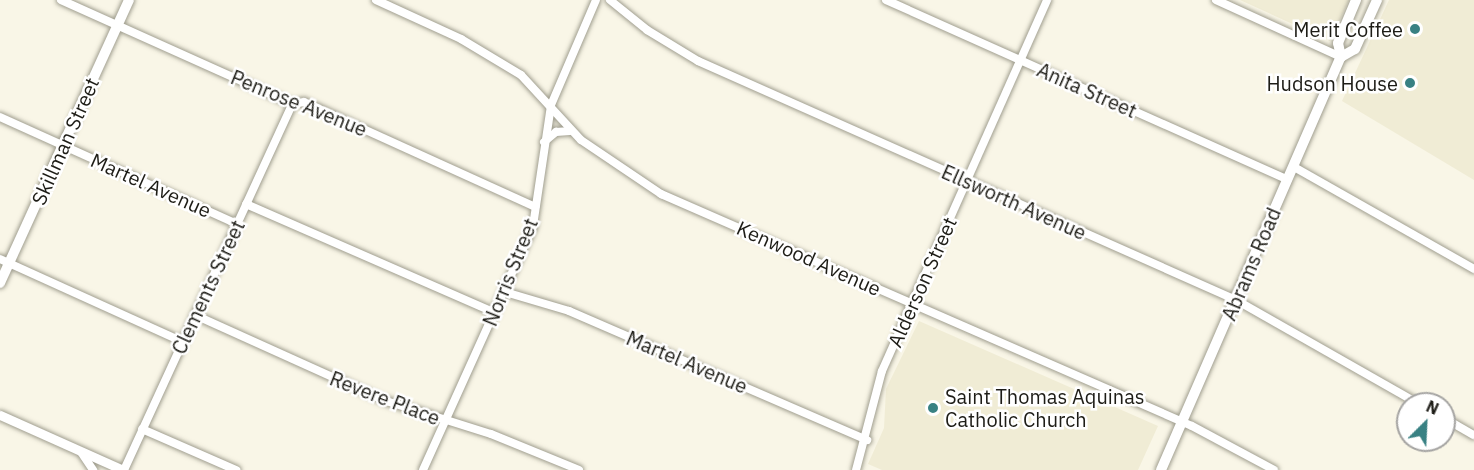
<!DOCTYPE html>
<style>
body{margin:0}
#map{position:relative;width:1474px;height:470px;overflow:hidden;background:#f9f6e7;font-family:"IBM Plex Sans",sans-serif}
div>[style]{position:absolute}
.built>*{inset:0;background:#f0ecd5}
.roads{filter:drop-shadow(0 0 2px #a09e8f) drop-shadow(0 0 2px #a09e8f)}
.minor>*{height:8px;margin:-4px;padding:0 4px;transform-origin:4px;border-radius:4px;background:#fff}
.tertiary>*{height:9px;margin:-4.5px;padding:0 4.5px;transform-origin:4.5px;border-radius:4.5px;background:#fff}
.secondary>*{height:10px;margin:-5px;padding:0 5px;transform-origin:5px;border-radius:5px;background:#fff}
.dots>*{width:16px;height:16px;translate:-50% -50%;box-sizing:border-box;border:3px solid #fff;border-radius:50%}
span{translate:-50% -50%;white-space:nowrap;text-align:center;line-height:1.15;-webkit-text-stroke:5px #fff;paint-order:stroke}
.poi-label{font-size:20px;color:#1d1c16}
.right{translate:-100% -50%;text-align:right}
.left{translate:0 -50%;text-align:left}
.street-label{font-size:20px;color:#1d1c16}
.north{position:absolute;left:1396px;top:392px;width:60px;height:60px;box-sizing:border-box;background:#fff;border:2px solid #a5a4a2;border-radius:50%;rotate:24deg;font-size:16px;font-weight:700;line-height:24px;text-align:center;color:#1d1c16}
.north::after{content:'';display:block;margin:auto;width:21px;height:27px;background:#388183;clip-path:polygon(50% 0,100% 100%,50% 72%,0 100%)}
</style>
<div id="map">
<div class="built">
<i style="clip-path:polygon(1240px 0,1349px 0,1330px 41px)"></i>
<i style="clip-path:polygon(1389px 0,1474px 0,1474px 180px,1342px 101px)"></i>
<i style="clip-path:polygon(919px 321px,1158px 426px,1138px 470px,882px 470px,868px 464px,884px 428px,886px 389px)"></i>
</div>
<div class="roads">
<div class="minor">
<i style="left:61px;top:0;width:253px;rotate:24.2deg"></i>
<i style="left:292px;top:104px;width:12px;rotate:-9deg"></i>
<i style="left:304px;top:102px;width:254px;rotate:24.4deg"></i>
<i style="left:376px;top:0;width:94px;rotate:24.6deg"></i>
<i style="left:461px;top:39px;width:70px;rotate:31deg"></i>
<i style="left:521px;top:75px;width:88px;rotate:47.3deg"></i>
<i style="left:581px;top:140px;width:97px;rotate:34deg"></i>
<i style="left:661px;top:194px;width:579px;rotate:23.6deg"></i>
<i style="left:1192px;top:426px;width:93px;rotate:28.2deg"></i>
<i style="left:610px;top:0;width:48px;rotate:39deg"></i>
<i style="left:647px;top:30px;width:60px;rotate:31.3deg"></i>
<i style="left:698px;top:61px;width:589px;rotate:23.95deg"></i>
<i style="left:1236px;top:300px;width:210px;rotate:29.6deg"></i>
<i style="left:886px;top:0;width:440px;rotate:24.1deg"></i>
<i style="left:1216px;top:0;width:137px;rotate:24.5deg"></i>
<i style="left:0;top:117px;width:260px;rotate:24.3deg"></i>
<i style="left:544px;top:142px;width:16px;rotate:-40deg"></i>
<i style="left:556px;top:132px;width:14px;rotate:-4deg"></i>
<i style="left:1294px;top:167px;width:207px;rotate:29.5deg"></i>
<i style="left:246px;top:204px;width:272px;rotate:23.6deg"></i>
<i style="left:0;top:259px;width:201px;rotate:24.4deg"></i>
<i style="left:505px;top:292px;width:67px;rotate:16.5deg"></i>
<i style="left:569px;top:311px;width:325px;rotate:23.4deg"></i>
<i style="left:195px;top:315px;width:206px;rotate:24.3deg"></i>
<i style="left:383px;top:400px;width:113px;rotate:17.5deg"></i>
<i style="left:491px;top:434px;width:95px;rotate:22.2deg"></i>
<i style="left:1444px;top:418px;width:34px;rotate:30deg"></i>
<i style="left:142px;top:429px;width:103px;rotate:23.6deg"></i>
<i style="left:81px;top:452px;width:22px;rotate:56deg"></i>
<i style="left:124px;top:470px;width:403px;rotate:-65.3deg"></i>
<i style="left:423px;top:470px;width:268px;rotate:-65.7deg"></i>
<i style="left:533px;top:226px;width:122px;rotate:-81.5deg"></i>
<i style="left:551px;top:105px;width:114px;rotate:-66.8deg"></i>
<i style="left:856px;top:470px;width:102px;rotate:-75.3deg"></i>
<i style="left:882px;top:371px;width:406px;rotate:-66deg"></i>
</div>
<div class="tertiary">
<i style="left:0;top:415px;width:135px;rotate:24.1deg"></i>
</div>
<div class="secondary">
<i style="left:1341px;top:57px;width:14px;rotate:-102deg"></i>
<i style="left:1338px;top:43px;width:47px;rotate:-67.3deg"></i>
<i style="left:0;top:283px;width:311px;rotate:-65.5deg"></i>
<i style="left:1161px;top:470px;width:451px;rotate:-66.5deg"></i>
<i style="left:1341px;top:57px;width:16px;rotate:-30deg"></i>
<i style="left:1355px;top:49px;width:54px;rotate:-65.8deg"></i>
</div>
</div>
<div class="dots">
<i style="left:1415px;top:29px;background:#388183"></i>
<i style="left:1410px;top:83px;background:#388183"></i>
<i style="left:933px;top:408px;background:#388183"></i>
</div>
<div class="poi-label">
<span class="right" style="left:1403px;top:29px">Merit Coffee</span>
<span class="right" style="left:1398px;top:83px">Hudson House</span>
<span class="left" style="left:945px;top:408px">Saint Thomas Aquinas<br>Catholic Church</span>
</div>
<div class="street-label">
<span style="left:1087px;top:90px;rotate:24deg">Anita Street</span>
<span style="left:299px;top:103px;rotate:22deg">Penrose Avenue</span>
<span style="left:65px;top:141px;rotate:-66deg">Skillman Street</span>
<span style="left:151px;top:185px;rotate:24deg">Martel Avenue</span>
<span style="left:1014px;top:202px;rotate:24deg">Ellsworth Avenue</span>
<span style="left:809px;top:258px;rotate:24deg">Kenwood Avenue</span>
<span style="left:1251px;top:264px;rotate:-67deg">Abrams Road</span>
<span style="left:510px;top:272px;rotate:-68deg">Norris Street</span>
<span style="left:922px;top:282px;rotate:-66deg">Alderson Street</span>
<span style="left:208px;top:287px;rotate:-65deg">Clements Street</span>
<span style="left:687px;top:362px;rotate:23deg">Martel Avenue</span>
<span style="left:385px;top:398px;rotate:21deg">Revere Place</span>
</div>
<div class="north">N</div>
</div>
